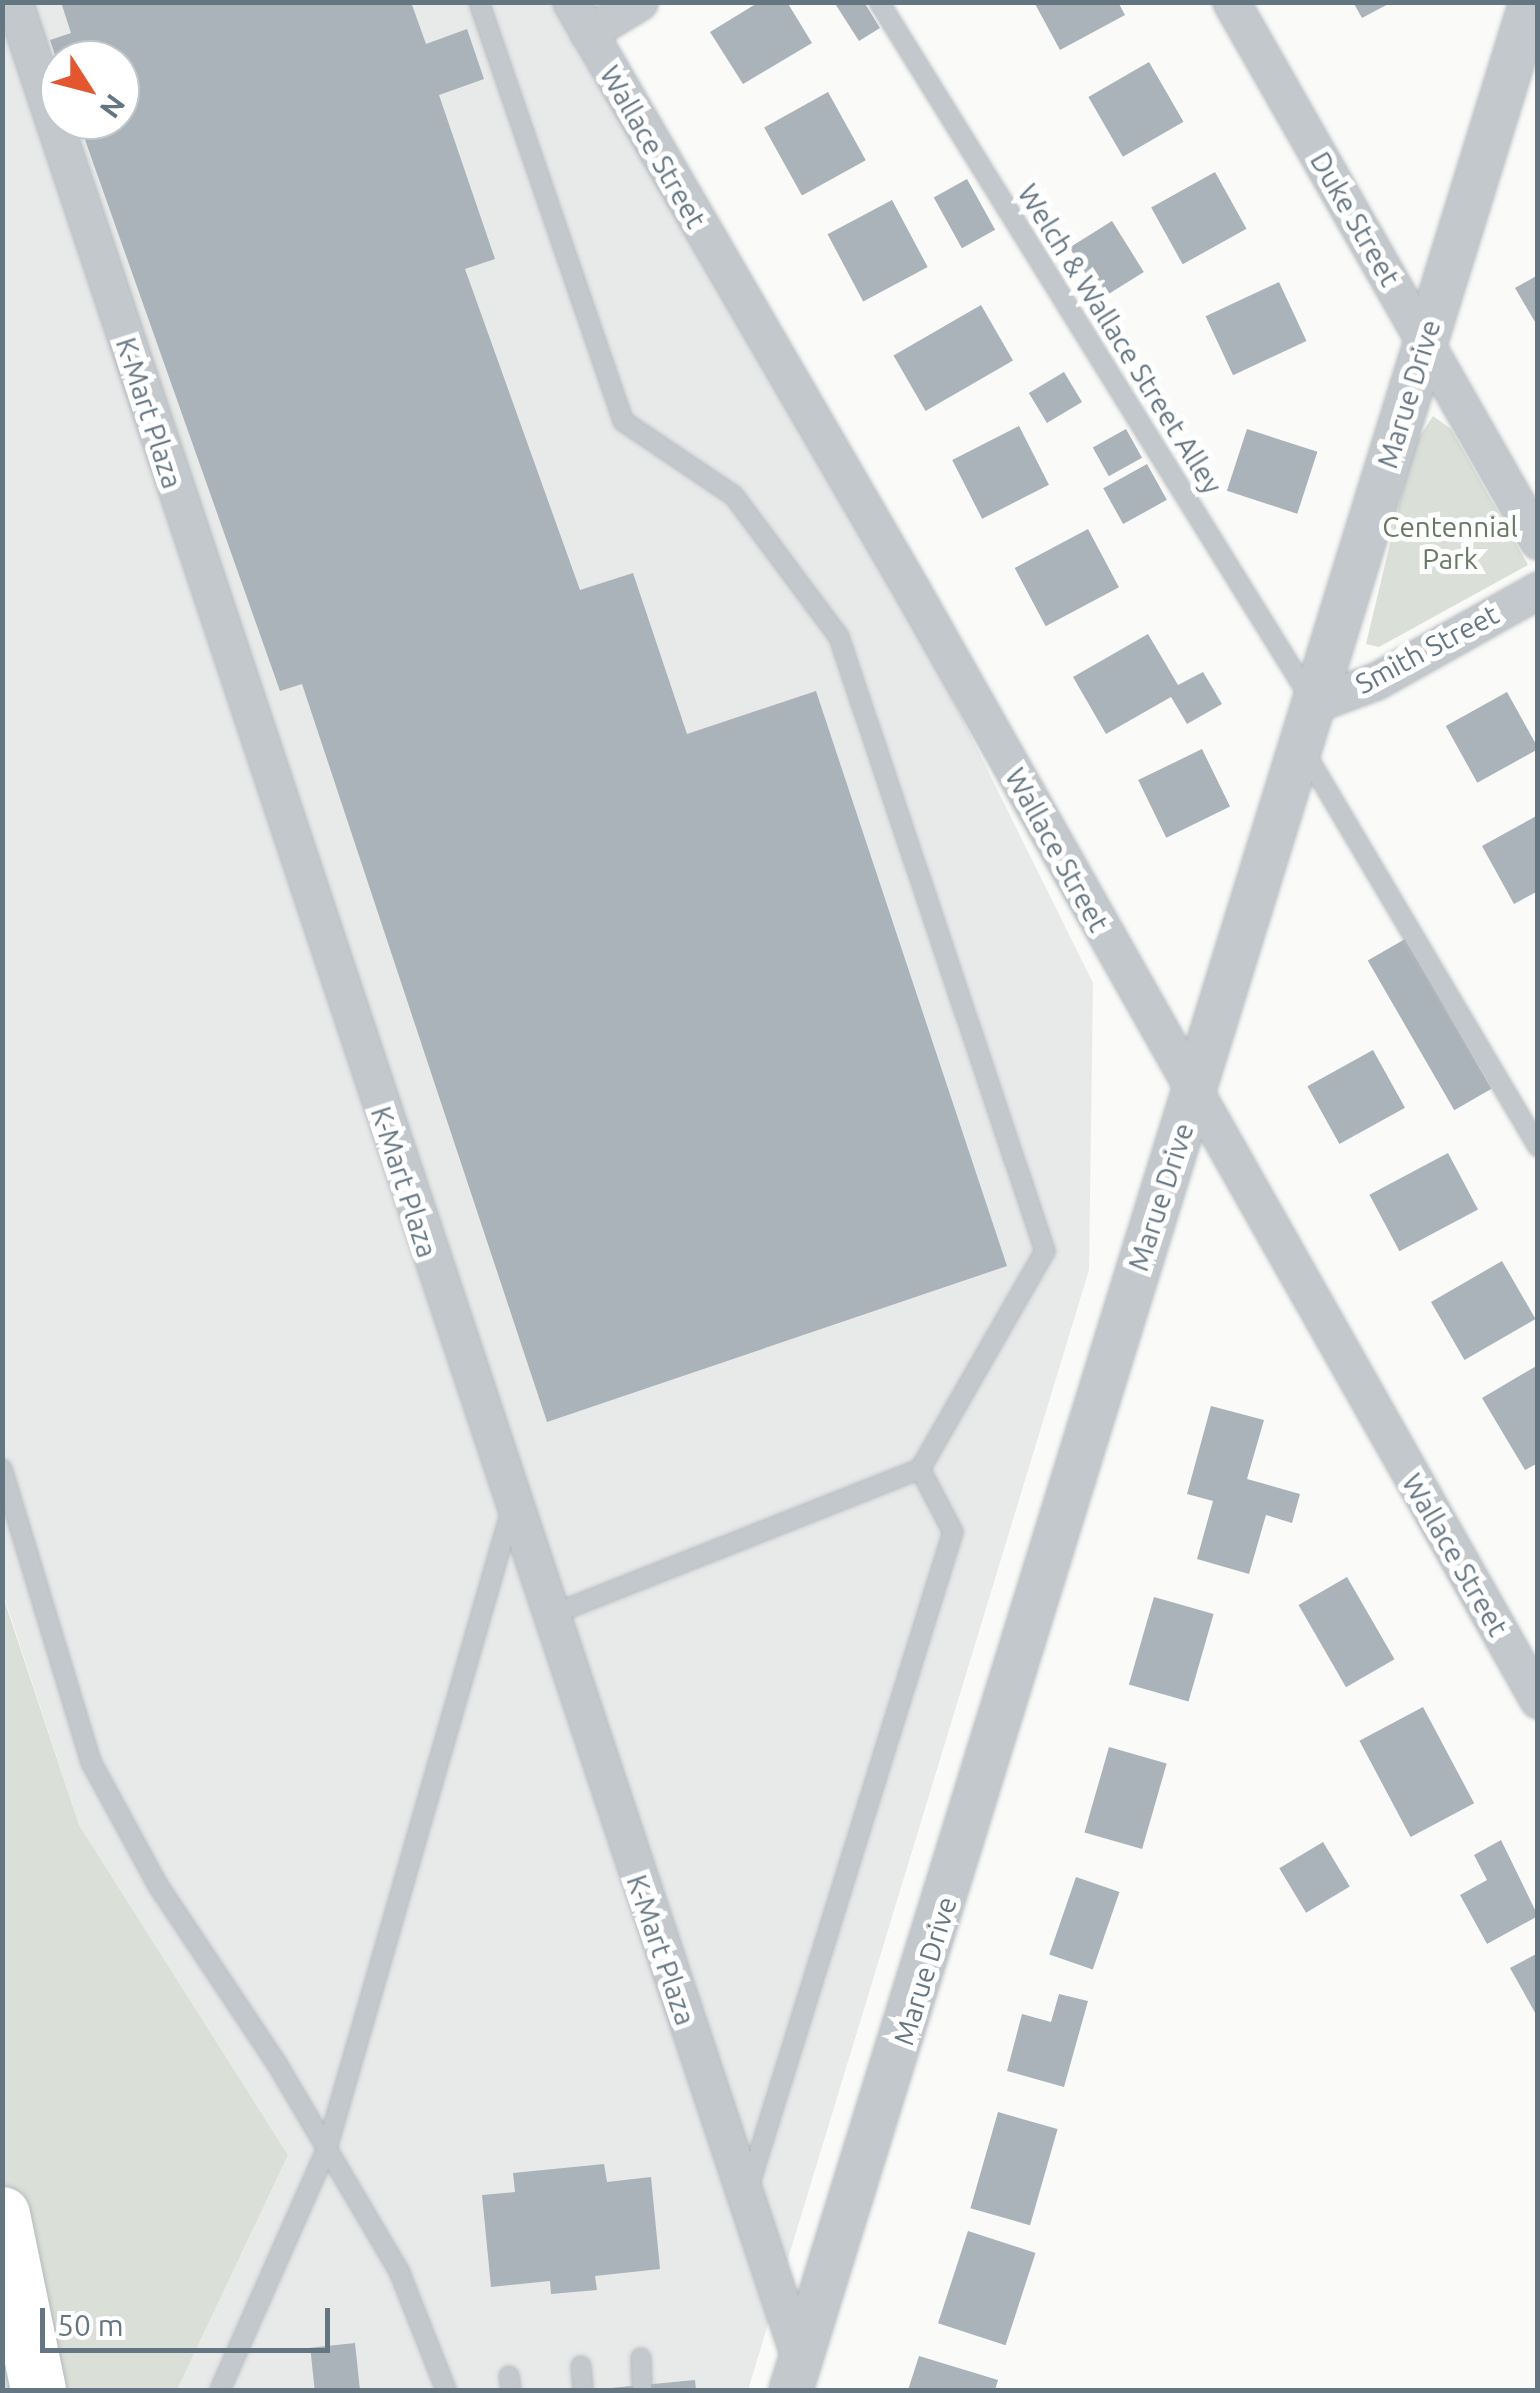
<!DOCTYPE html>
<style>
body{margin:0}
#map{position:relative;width:1540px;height:2393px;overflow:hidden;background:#fafaf8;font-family:Ubuntu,sans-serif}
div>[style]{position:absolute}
.built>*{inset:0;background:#e8e9e9}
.green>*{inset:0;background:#dadfd7}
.building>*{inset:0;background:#aab3b9;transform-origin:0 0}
.roads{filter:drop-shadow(0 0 2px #b4b9bd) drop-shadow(0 0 2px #b4b9bd)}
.service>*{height:18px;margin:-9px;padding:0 9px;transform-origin:9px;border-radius:9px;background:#c3c8cc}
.minor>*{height:35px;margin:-17.5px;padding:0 17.5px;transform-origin:17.5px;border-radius:17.5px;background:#c3c8cc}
.tertiary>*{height:42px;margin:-21px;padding:0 21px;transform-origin:21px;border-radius:21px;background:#c3c8cc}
.motorway>*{height:55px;margin:-27.5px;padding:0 27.5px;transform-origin:27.5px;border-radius:27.5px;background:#fff}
span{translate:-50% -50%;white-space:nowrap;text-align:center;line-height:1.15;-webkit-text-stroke:10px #fff;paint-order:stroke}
.street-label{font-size:28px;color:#657683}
.park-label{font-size:28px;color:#687a64}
.frame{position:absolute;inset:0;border:5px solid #657683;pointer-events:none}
.north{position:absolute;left:40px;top:40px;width:100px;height:100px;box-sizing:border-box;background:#fff;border:2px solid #c1c8cd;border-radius:50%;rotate:126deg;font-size:28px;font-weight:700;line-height:40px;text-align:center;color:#657683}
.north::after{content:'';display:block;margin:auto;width:35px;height:45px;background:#e4572e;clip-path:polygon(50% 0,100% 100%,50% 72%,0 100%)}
.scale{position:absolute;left:40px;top:2308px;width:290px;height:45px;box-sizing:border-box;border:5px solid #657683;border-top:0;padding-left:12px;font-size:30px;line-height:35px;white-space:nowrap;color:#657683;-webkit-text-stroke:8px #fff;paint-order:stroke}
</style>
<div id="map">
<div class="built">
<i style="clip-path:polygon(evenodd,2px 3px,582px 3px,847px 486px,1093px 983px,1089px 1270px,748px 2390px,177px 2390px,288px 2155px,79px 1825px,3px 1593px,2px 3px,60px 60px,120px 60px,120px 120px,60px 120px,60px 60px)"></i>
</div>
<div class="green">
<i style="clip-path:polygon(1433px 416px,1451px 429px,1528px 565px,1379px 647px,1366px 644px,1413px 447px)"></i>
<i style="clip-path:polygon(2px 1593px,79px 1825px,288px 2155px,177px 2390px,3px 2390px)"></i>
</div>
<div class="building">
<i style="clip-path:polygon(61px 2px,411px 2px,426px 44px,467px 29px,484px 79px,439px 95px,495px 259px,465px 269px,580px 590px,633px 573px,687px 734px,816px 691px,1007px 1266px,547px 1422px,302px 684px,280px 691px,78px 120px,120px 120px,120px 60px,60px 60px,59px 67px,50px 40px,71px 33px)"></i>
<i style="clip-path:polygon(759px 2px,787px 2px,812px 43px,743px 84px,710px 32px)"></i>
<i style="clip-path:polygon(834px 2px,864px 2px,880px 28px,859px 41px)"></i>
<i style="clip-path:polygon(1034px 2px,1118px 2px,1125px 15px,1060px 50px)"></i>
<i style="clip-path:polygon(1353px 2px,1392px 2px,1362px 18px)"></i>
<i style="left:1149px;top:62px;width:69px;height:70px;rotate:60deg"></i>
<i style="left:828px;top:92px;width:78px;height:73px;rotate:61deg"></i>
<i style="left:1215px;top:172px;width:65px;height:73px;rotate:61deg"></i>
<i style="left:967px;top:179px;width:58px;height:38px;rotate:61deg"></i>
<i style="left:892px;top:200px;width:76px;height:73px;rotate:62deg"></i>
<i style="left:1112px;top:221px;width:60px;height:50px;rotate:58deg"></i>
<i style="clip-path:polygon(1538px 275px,1538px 327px,1515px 288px)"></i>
<i style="left:1279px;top:282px;width:65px;height:81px;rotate:65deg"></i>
<i style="left:981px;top:305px;width:64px;height:101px;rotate:60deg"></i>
<i style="left:1064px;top:372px;width:35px;height:41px;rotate:59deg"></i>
<i style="left:1019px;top:426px;width:66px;height:75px;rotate:63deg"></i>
<i style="left:1126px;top:429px;width:33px;height:38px;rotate:61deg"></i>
<i style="left:1247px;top:429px;width:74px;height:65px;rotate:18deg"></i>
<i style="left:1147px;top:464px;width:41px;height:50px;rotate:61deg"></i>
<i style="left:1088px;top:529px;width:66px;height:83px;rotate:62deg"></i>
<i style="clip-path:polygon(1148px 634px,1178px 685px,1203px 672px,1222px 704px,1187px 724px,1171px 697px,1106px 734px,1073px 677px)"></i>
<i style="left:1507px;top:692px;width:65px;height:70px;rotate:61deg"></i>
<i style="left:1202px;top:749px;width:64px;height:71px;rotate:64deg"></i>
<i style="clip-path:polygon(1538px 815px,1538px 891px,1514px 904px,1482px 846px)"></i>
<i style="left:1405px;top:939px;width:173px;height:43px;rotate:60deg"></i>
<i style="left:1373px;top:1050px;width:66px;height:75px;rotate:61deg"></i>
<i style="left:1448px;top:1153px;width:64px;height:89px;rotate:62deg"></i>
<i style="left:1502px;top:1261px;width:67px;height:82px;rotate:60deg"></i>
<i style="clip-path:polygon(1538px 1365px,1538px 1463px,1525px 1470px,1482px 1398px)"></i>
<i style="clip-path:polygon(1211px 1406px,1264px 1420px,1247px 1479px,1300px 1494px,1292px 1523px,1266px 1515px,1249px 1574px,1197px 1559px,1213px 1501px,1187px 1494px)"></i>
<i style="left:1347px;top:1577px;width:95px;height:56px;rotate:60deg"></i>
<i style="left:1154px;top:1597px;width:62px;height:91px;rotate:16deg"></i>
<i style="left:1423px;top:1707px;width:109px;height:72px;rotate:62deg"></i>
<i style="left:1109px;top:1747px;width:60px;height:89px;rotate:16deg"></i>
<i style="clip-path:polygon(1501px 1840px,1538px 1916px,1487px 1944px,1460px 1895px,1487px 1880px,1474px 1855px)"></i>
<i style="left:1323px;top:1842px;width:52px;height:51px;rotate:59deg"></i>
<i style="left:1076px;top:1877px;width:46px;height:82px;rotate:19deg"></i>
<i style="clip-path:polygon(1538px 1953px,1538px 2018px,1510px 1968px)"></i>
<i style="clip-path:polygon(1059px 1994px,1088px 2001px,1064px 2087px,1007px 2071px,1022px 2014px,1051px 2022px)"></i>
<i style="left:998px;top:2112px;width:62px;height:100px;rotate:16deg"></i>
<i style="clip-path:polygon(604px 2164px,607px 2182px,651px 2177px,660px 2269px,595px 2276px,597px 2290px,551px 2294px,550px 2281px,491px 2287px,482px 2195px,515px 2192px,513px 2173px)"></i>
<i style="left:968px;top:2231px;width:71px;height:97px;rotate:18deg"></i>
<i style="left:355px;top:2343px;width:47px;height:45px;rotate:84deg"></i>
<i style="clip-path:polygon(919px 2356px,998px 2380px,995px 2390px,908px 2390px)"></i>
<i style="clip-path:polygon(695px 2380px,696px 2390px,611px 2390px,611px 2388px)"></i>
</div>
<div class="roads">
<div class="service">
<i style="left:479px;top:2px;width:443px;rotate:71deg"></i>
<i style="left:623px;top:421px;width:134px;rotate:34deg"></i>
<i style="left:734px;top:496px;width:176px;rotate:53.3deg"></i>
<i style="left:839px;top:637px;width:648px;rotate:71.45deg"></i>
<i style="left:1045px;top:1251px;width:251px;rotate:119.8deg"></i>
<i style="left:920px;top:1469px;width:399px;rotate:158.4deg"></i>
<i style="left:879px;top:2px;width:820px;rotate:58.21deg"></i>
<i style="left:1304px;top:751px;width:460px;rotate:59.4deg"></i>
<i style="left:2px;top:1469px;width:306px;rotate:73.1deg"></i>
<i style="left:91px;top:1762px;width:142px;rotate:61.5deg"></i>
<i style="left:159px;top:1887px;width:213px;rotate:56.3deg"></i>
<i style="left:277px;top:2064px;width:240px;rotate:59.5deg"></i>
<i style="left:399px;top:2271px;width:128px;rotate:68.4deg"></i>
<i style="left:748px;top:2189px;width:688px;rotate:-72.67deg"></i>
<i style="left:953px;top:1532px;width:71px;rotate:-117.6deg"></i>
<i style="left:641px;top:2358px;width:27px;rotate:88deg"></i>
<i style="left:581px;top:2366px;width:24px;rotate:85deg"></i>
<i style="left:509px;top:2376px;width:14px;rotate:82deg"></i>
<i style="left:220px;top:2390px;width:265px;rotate:-66.1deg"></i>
<i style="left:327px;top:2148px;width:666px;rotate:-73.88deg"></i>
</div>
<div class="minor">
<i style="left:14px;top:2px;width:2485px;rotate:71.56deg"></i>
<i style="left:571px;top:2px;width:682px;rotate:59.9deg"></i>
<i style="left:913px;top:592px;width:1272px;rotate:60.57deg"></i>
<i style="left:1231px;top:2px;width:620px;rotate:60.34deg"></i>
<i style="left:588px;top:33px;width:60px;rotate:-31.3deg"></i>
<i style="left:1314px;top:704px;width:66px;rotate:-20.4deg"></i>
<i style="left:1376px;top:681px;width:186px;rotate:-29.3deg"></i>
</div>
<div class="tertiary">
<i style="left:791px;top:2390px;width:2500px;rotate:-72.78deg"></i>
</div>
<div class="motorway">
<i style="left:2px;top:2214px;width:180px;rotate:78.4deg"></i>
</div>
</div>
<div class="street-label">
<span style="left:653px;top:147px;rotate:60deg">Wallace Street</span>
<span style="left:1355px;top:219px;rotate:60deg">Duke Street</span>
<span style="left:1120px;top:339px;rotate:58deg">Welch &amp; Wallace Street Alley</span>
<span style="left:1409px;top:394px;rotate:-73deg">Marue Drive</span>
<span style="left:149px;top:413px;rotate:72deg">K-Mart Plaza</span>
<span style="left:1427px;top:649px;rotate:-28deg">Smith Street</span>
<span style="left:1057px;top:850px;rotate:61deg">Wallace Street</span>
<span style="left:404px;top:1182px;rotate:72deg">K-Mart Plaza</span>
<span style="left:1161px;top:1197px;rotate:-72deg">Marue Drive</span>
<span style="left:1455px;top:1555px;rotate:60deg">Wallace Street</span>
<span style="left:661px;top:1950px;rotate:71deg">K-Mart Plaza</span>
<span style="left:925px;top:1971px;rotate:-73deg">Marue Drive</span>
</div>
<div class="park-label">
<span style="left:1450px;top:543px">Centennial<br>Park</span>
</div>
<div class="frame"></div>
<div class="north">N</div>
<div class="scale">50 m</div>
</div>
